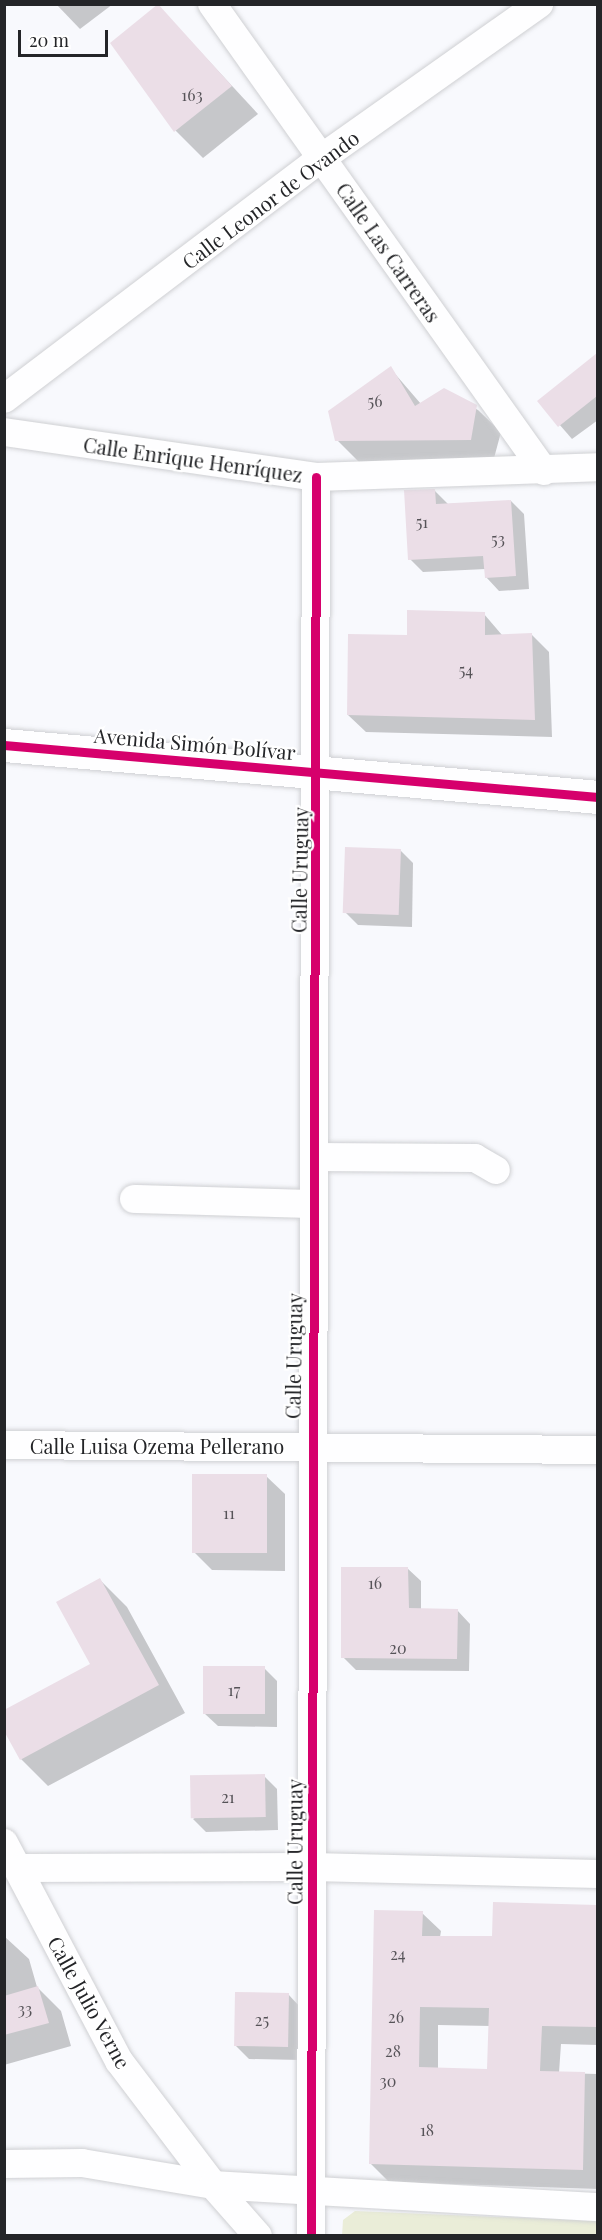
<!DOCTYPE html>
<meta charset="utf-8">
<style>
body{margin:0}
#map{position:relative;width:602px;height:2240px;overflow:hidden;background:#f8f9fd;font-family:"Playfair Display",serif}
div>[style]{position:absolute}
.green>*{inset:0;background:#eaedd8}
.shadow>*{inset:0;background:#0003}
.building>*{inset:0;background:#ebdee7;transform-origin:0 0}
.roads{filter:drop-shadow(0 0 2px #cfd0d3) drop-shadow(0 0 2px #cfd0d3)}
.street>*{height:28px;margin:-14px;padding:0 14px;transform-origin:14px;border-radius:14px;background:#fefeff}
.secondary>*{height:33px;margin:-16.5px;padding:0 16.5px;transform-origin:16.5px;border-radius:16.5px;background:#fefeff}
.cycleway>*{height:9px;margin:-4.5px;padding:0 4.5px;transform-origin:4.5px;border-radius:4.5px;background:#d6006c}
span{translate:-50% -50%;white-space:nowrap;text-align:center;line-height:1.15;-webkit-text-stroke:4.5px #fff;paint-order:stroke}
.number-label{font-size:16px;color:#565358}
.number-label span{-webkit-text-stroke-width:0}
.street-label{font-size:20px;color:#242528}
.frame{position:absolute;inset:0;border:6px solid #242528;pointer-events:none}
.scale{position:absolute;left:18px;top:30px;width:90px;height:27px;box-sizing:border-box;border:3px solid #242528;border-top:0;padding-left:8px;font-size:18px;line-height:21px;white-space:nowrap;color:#242528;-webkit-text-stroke:4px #fff;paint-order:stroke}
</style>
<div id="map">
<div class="green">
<i style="clip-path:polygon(355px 2211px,597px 2221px,597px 2235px,342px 2236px,343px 2220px)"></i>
</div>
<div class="shadow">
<i style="clip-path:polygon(56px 4px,113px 4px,80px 29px)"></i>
<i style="clip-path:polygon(158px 6px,258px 114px,203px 158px,176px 131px,112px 43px)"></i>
<i style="clip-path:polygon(598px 355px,598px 420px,572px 439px,539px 401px)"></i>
<i style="clip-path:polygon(390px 368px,421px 404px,444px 390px,478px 410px,501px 432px,493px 462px,359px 462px,337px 440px)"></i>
<i style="clip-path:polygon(435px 491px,448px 504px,511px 501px,524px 514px,529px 589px,499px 591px,486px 577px,486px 569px,423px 572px,410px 559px)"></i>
<i style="clip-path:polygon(484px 614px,502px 635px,531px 634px,549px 652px,552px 737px,366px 732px,348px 715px,408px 637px)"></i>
<i style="clip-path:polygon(400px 850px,413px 863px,412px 927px,358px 925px,345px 912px)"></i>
<i style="clip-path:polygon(266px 1476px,285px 1494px,285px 1571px,212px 1570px,194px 1552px)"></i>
<i style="clip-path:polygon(407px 1568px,421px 1581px,421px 1610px,457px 1610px,470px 1624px,469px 1671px,356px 1670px,343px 1657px)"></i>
<i style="clip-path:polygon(100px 1580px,127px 1607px,185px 1713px,48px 1786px,21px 1759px,92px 1665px)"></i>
<i style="clip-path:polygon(264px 1668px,277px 1681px,277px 1727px,218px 1726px,204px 1713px)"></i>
<i style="clip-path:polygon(264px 1776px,277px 1789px,278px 1830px,206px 1832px,193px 1819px)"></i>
<i style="clip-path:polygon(evenodd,494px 1903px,598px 1906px,598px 2045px,561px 2044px,559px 2073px,598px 2074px,598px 2189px,389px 2182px,370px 2163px,422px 1913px,441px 1931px,440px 1937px,493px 1938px,494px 1903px,438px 2025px,490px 2026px,489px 2070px,438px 2069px,438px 2025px)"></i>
<i style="clip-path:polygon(4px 1936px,29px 1959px,37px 1987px,61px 2011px,71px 2046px,4px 2065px)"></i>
<i style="clip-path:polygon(288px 1994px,301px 2008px,301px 2060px,249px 2059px,236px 2046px)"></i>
</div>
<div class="building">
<i style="clip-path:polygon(158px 4px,232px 86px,174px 132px,110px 43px)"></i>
<i style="clip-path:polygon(597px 353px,597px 396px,558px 427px,537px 401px)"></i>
<i style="clip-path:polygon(391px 366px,415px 406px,444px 388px,477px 405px,471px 440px,335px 441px,328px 411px)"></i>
<i style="clip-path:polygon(435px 489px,436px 504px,511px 500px,516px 576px,485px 578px,483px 556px,408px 560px,404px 490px)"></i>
<i style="clip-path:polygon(407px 610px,485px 612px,485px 635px,532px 633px,535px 720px,347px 715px,348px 634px,407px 635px)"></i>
<i style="left:345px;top:847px;width:56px;height:66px;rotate:2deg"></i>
<i style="left:192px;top:1474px;width:75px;height:79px"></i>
<i style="clip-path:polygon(341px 1567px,408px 1567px,409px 1608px,458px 1609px,457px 1659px,341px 1658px)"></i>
<i style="clip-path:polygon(100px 1578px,159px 1685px,20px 1760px,4px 1731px,4px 1710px,90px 1664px,56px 1602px)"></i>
<i style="left:203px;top:1666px;width:62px;height:48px"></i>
<i style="left:265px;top:1774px;width:43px;height:75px;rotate:89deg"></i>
<i style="clip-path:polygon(evenodd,493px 1902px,597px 1905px,597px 2027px,542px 2026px,540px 2071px,585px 2072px,583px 2170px,369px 2164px,374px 1910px,423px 1911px,422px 1936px,492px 1936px,493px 1902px,420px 2007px,489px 2008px,487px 2069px,419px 2067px,420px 2007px)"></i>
<i style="clip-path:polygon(38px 1986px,49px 2023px,4px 2035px,4px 1996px)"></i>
<i style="left:235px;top:1992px;width:54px;height:54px;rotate:1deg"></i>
</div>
<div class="roads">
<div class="street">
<i style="left:212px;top:4px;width:573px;rotate:54.59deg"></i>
<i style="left:4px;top:399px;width:400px;rotate:-37.2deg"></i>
<i style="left:323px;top:157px;width:265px;rotate:-35.3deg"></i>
<i style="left:4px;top:432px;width:315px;rotate:8.2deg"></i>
<i style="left:316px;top:477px;width:282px;rotate:-2deg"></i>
<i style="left:314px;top:1157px;width:161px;rotate:0.4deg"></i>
<i style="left:475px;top:1158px;width:24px;rotate:30deg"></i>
<i style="left:134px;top:1199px;width:179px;rotate:1.6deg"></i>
<i style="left:4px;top:1445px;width:594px;rotate:0.48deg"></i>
<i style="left:4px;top:1843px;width:246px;rotate:62.2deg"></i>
<i style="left:119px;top:2061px;width:156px;rotate:52.8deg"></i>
<i style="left:213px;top:2185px;width:68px;rotate:48.6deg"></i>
<i style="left:19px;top:1868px;width:293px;rotate:-0.2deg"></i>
<i style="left:312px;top:1867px;width:286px;rotate:1.4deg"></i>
<i style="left:4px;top:2164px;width:78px;rotate:-0.7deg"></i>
<i style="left:82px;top:2163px;width:133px;rotate:9.5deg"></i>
<i style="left:213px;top:2185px;width:386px;rotate:3.3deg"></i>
<i style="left:311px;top:2236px;width:1759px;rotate:-89.84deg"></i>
</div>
<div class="secondary">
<i style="left:4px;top:745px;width:596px;rotate:5deg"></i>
</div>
</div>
<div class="cycleway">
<i style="left:4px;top:745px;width:596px;rotate:5deg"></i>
<i style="left:311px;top:2236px;width:1759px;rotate:-89.84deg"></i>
</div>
<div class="number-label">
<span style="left:192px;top:95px">163</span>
<span style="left:375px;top:401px">56</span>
<span style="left:422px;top:522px">51</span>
<span style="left:498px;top:539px">53</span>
<span style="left:466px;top:670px">54</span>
<span style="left:229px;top:1513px">11</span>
<span style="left:375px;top:1583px">16</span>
<span style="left:398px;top:1648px">20</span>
<span style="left:234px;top:1690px">17</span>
<span style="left:228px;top:1797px">21</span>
<span style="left:398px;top:1954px">24</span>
<span style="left:25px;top:2009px">33</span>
<span style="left:396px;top:2017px">26</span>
<span style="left:262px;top:2020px">25</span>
<span style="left:393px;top:2051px">28</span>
<span style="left:388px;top:2081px">30</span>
<span style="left:427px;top:2130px">18</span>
</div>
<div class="street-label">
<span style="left:270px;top:199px;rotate:-37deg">Calle Leonor de Ovando</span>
<span style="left:389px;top:252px;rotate:55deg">Calle Las Carreras</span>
<span style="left:193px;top:459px;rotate:8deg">Calle Enrique Henríquez</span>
<span style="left:195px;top:743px;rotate:5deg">Avenida Simón Bolívar</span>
<span style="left:299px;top:870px;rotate:-89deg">Calle Uruguay</span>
<span style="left:293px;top:1356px;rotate:-89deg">Calle Uruguay</span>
<span style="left:157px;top:1445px">Calle Luisa Ozema Pellerano</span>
<span style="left:294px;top:1842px;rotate:-90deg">Calle Uruguay</span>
<span style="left:90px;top:2002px;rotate:61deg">Calle Julio Verne</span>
</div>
<div class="frame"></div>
<div class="scale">20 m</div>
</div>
